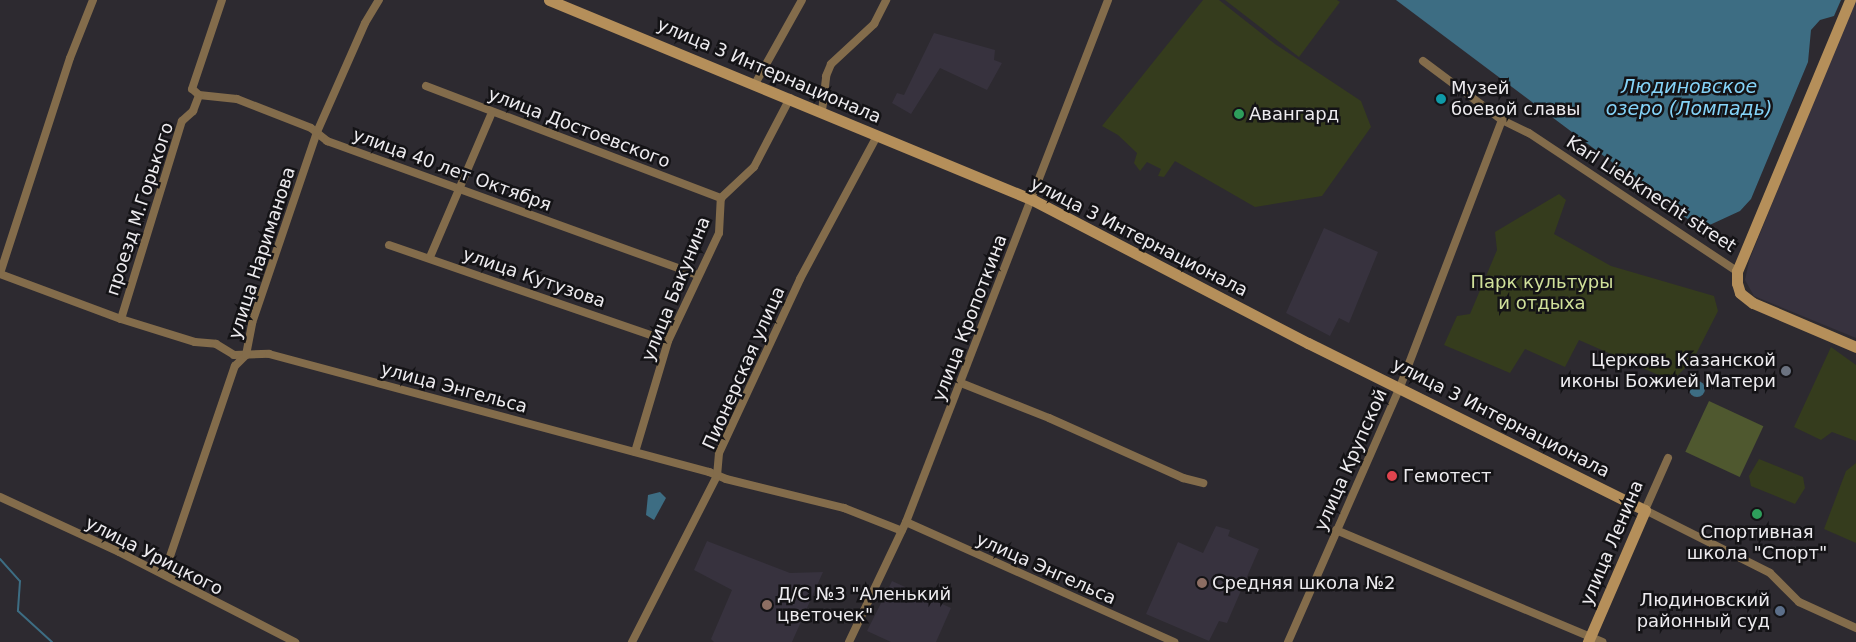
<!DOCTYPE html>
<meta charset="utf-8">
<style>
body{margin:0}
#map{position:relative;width:1856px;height:642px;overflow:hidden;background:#2d2a30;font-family:"DejaVu Sans",sans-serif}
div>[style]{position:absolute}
.built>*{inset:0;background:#37323e}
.green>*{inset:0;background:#353c1d}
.forest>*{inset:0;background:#4f582f;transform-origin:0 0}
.water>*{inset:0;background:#3d6d83}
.round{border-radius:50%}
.stream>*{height:2px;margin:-1px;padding:0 1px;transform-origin:1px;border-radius:1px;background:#3d6d83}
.street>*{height:8px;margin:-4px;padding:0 4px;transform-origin:4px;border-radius:4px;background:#836c4b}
.secondary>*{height:11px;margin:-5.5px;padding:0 5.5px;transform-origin:5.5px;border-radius:5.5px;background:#b58f5a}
.dots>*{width:14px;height:14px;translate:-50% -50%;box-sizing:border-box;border:2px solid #141316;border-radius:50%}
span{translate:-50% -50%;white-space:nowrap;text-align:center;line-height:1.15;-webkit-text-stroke:5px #141316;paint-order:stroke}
.street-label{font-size:18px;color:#edebef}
.poi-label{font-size:18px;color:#edebef}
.left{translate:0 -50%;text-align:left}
.right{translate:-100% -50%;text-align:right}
.park-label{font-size:18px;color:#d0e09a}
.water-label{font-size:19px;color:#85d4f9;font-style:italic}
</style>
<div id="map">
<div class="built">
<i style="clip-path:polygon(1854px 0,1856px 0,1856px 338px,1754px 296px,1745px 280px,1749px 261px)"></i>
<i style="clip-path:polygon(934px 33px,995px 50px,994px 60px,1002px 63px,987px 90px,940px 68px,911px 114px,892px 103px,897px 93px,904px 95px)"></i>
<i style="clip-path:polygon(1324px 228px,1378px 252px,1349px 323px,1339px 318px,1330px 336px,1286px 313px)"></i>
<i style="clip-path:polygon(1216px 526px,1230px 530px,1228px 536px,1259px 549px,1227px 623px,1219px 621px,1209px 641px,1146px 614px,1178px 542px,1203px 553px)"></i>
<i style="clip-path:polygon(707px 541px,790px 573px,823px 572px,792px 642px,714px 642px,711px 639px,732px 590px,694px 570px)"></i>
<i style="clip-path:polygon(892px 581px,951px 608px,936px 642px,891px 642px,867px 631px)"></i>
</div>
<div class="green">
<i style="clip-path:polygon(1203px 0,1219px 0,1275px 44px,1361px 101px,1371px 127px,1322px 196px,1255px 207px,1175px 161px,1164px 177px,1158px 176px,1161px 169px,1147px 162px,1140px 171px,1134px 163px,1137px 153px,1118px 135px,1102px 126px)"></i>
<i style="clip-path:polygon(1225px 0,1337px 0,1340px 2px,1299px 57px)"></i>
<i style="clip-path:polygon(1559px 194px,1566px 200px,1554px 234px,1611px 266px,1714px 296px,1718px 311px,1693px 360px,1672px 381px,1579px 340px,1565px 367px,1525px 349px,1510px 373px,1444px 345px,1457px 316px,1470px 314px,1497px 250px,1495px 232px)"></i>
<i style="clip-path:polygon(1831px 347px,1856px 365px,1856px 441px,1832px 432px,1821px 440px,1794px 427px)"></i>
<i style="clip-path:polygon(1759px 459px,1803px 477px,1805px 488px,1795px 504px,1751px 486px,1749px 476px)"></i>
<i style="clip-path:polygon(1856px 463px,1856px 543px,1824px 529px,1846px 471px)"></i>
</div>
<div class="forest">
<i style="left:1709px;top:401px;width:60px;height:56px;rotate:25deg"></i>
</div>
<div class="water">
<i style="clip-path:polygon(1396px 0,1841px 0,1834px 16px,1820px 20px,1811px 30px,1808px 62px,1751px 199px,1740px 211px,1701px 229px)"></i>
<i class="round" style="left:1689px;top:381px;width:16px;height:16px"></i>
<i style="clip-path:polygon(660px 492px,666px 498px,654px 520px,646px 515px,648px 495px)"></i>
</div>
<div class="stream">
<i style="left:0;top:559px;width:30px;rotate:48deg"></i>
<i style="left:20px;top:581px;width:30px;rotate:94deg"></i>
<i style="left:18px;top:611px;width:46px;rotate:42.4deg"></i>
</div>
<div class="street">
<i style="left:93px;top:0;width:62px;rotate:111.6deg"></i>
<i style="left:70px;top:58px;width:227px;rotate:108deg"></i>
<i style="left:0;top:274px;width:129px;rotate:20.4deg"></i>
<i style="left:121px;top:319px;width:77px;rotate:17.3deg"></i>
<i style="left:195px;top:342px;width:21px;rotate:5deg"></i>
<i style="left:216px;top:344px;width:21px;rotate:31deg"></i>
<i style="left:234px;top:355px;width:35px;rotate:-2deg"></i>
<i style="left:269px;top:354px;width:456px;rotate:15deg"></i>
<i style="left:709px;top:472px;width:18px;rotate:22deg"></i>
<i style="left:726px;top:479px;width:122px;rotate:13.8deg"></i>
<i style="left:844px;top:508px;width:62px;rotate:21.6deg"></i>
<i style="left:1423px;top:61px;width:99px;rotate:36.8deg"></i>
<i style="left:1502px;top:120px;width:30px;rotate:26deg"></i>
<i style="left:1529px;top:133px;width:250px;rotate:33.6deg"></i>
<i style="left:755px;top:84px;width:96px;rotate:-60.8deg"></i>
<i style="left:426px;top:86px;width:316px;rotate:20.8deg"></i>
<i style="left:199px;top:95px;width:38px;rotate:6deg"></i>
<i style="left:237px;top:99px;width:79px;rotate:21.4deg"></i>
<i style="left:311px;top:128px;width:21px;rotate:39deg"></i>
<i style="left:327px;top:141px;width:394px;rotate:19.9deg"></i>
<i style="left:822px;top:111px;width:35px;rotate:-83deg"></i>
<i style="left:826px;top:76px;width:13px;rotate:-67deg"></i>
<i style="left:831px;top:64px;width:59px;rotate:-42.9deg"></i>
<i style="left:874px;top:24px;width:27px;rotate:-63deg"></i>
<i style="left:389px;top:245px;width:295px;rotate:19deg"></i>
<i style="left:430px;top:257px;width:158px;rotate:-66.8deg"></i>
<i style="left:121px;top:319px;width:207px;rotate:-72.9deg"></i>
<i style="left:182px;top:121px;width:15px;rotate:-42deg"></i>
<i style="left:193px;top:111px;width:17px;rotate:-69deg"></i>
<i style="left:199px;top:95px;width:9px;rotate:-139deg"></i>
<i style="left:192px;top:89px;width:94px;rotate:-71.4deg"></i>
<i style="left:961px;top:383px;width:95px;rotate:21.7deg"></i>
<i style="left:1049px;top:418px;width:147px;rotate:24.1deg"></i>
<i style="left:1183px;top:478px;width:21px;rotate:14deg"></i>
<i style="left:635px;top:452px;width:116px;rotate:-73.4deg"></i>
<i style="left:668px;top:341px;width:119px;rotate:-64.7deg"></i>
<i style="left:719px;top:233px;width:35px;rotate:-87deg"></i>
<i style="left:721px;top:198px;width:45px;rotate:-43.2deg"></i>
<i style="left:754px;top:167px;width:78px;rotate:-62.4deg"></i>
<i style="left:1668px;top:458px;width:57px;rotate:113.9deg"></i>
<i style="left:1645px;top:510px;width:140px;rotate:26.7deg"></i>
<i style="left:1770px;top:573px;width:41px;rotate:45deg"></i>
<i style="left:1799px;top:602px;width:63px;rotate:24.5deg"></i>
<i style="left:0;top:497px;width:131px;rotate:24.8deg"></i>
<i style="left:119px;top:552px;width:198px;rotate:27.1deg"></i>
<i style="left:906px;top:522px;width:294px;rotate:24.1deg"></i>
<i style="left:1336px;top:530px;width:289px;rotate:22.8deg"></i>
<i style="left:164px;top:574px;width:220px;rotate:-71.2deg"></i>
<i style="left:235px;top:366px;width:16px;rotate:-45deg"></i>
<i style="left:246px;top:355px;width:33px;rotate:-79deg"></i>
<i style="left:252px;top:323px;width:202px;rotate:-71.2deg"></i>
<i style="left:317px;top:132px;width:119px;rotate:-66.2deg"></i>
<i style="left:365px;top:23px;width:27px;rotate:-59deg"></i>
<i style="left:632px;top:642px;width:186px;rotate:-62.9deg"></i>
<i style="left:717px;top:476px;width:23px;rotate:-85deg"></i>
<i style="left:719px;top:453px;width:192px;rotate:-65deg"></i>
<i style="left:800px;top:279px;width:162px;rotate:-61.7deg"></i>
<i style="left:849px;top:642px;width:133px;rotate:-64.6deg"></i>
<i style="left:906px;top:522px;width:560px;rotate:-68.84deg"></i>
<i style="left:1288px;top:642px;width:279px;rotate:-66.3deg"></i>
<i style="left:1400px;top:387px;width:286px;rotate:-69.1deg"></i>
</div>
<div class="secondary">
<i style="left:549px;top:0;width:524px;rotate:22.45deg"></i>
<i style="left:1033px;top:200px;width:310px;rotate:27.5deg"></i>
<i style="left:1308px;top:343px;width:376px;rotate:26.4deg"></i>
<i style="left:1645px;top:510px;width:144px;rotate:113.4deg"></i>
<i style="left:1850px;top:0;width:294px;rotate:112.6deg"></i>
<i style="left:1737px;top:271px;width:12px;rotate:90deg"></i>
<i style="left:1737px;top:283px;width:10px;rotate:73deg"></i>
<i style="left:1740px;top:293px;width:16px;rotate:38deg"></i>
<i style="left:1753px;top:303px;width:112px;rotate:23.1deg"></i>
</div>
<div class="dots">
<i style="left:1441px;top:99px;background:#0f9aa8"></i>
<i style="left:1239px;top:114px;background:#2e9e5b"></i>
<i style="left:1786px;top:371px;background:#6b7280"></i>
<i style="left:1392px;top:476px;background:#e0444e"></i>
<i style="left:1757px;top:514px;background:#2e9e5b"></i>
<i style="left:1202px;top:583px;background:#8d6e63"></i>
<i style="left:767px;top:605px;background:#8d6e63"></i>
<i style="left:1780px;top:611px;background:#5c6f8a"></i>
</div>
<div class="street-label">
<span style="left:769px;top:71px;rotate:23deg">улица 3 Интернационала</span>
<span style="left:579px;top:128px;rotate:21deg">улица Достоевского</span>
<span style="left:452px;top:170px;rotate:20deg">улица 40 лет Октября</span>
<span style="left:1651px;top:194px;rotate:33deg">Karl Liebknecht street</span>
<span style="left:140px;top:209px;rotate:-72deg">проезд М.Горького</span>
<span style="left:1139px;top:237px;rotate:27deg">улица 3 Интернационала</span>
<span style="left:262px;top:253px;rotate:-72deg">улица Нариманова</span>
<span style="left:534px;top:278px;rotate:19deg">улица Кутузова</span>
<span style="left:676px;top:289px;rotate:-68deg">улица Бакунина</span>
<span style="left:970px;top:318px;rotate:-69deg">улица Кропоткина</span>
<span style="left:744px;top:368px;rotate:-66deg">Пионерская улица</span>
<span style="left:454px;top:388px;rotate:15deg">улица Энгельса</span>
<span style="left:1501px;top:418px;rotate:27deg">улица 3 Интернационала</span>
<span style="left:1351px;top:460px;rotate:-66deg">улица Крупской</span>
<span style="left:1612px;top:543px;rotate:-67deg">улица Ленина</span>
<span style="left:154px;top:556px;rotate:27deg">улица Урицкого</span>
<span style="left:1046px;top:569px;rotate:24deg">улица Энгельса</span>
</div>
<div class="poi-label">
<span class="left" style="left:1451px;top:99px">Музей<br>боевой славы</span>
<span class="left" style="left:1249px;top:114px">Авангард</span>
<span class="right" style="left:1776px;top:371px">Церковь Казанской<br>иконы Божией Матери</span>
<span class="left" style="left:1403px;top:476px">Гемотест</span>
<span style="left:1757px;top:543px">Спортивная<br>школа "Спорт"</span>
<span class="left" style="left:1212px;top:583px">Средняя школа №2</span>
<span class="left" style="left:777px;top:605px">Д/С №3 "Аленький<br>цветочек"</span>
<span class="right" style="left:1770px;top:611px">Людиновский<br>районный суд</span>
</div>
<div class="park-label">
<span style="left:1542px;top:293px">Парк культуры<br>и отдыха</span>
</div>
<div class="water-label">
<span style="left:1689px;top:98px">Людиновское<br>озеро (Ломпадь)</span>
</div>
</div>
